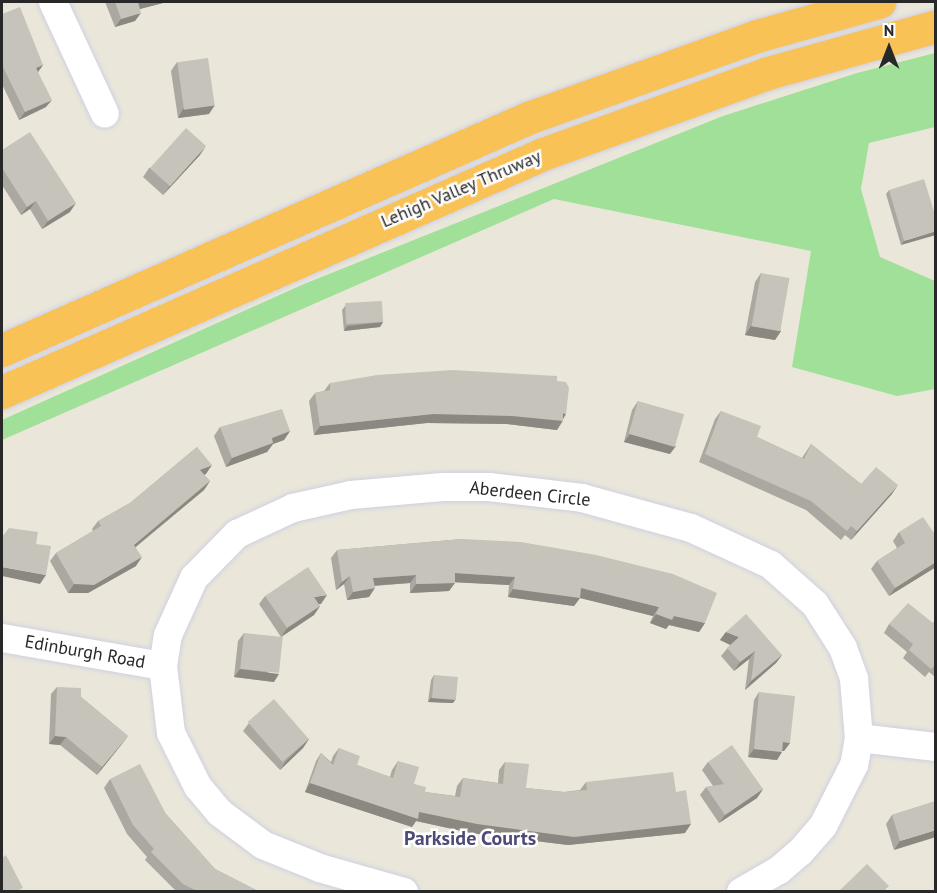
<!DOCTYPE html>
<style>
body{margin:0}
#map{position:relative;width:937px;height:893px;overflow:hidden;background:#eae7da;font-family:"PT Sans",sans-serif}
div>[style]{position:absolute}
.green>*{inset:0;background:#a0e098}
.roads{filter:drop-shadow(0 0 2px #d0d0e1) drop-shadow(0 0 2px #d0d0e1)}
.minor>*{height:28px;margin:-14px;padding:0 14px;transform-origin:14px;border-radius:14px;background:#fff}
.highway>*{height:33px;margin:-16.5px;padding:0 16.5px;transform-origin:16.5px;border-radius:16.5px;background:#f9c257}
.wall>*{inset:0;background:#aaa8a0}
.shaded-wall>*{inset:0;background:#8b8882}
.building>*{inset:0;background:#c6c3ba;transform-origin:0 0}
span{translate:-50% -50%;white-space:nowrap;text-align:center;line-height:1.15;-webkit-text-stroke:5px #fff;paint-order:stroke}
.street-label{font-size:18px;color:#282828}
.neighbourhood-label{font-size:20px;color:#4d4a77;font-weight:700}
.frame{position:absolute;inset:0;border:3px solid #282828;pointer-events:none}
.north{position:absolute;left:859px;top:18px;width:60px;height:60px;-webkit-text-stroke:4px #fff;paint-order:stroke;rotate:0deg;font-size:16px;font-weight:700;line-height:24px;text-align:center;color:#282828}
.north::after{content:'';display:block;margin:auto;width:21px;height:27px;background:#282828;clip-path:polygon(50% 0,100% 100%,50% 72%,0 100%)}
</style>
<div id="map">
<div class="green">
<i style="clip-path:polygon(935px 53px,935px 127px,869px 143px,861px 189px,880px 257px,935px 281px,935px 389px,897px 396px,792px 367px,811px 251px,554px 199px,2px 440px,2px 420px,304px 284px,723px 116px,857px 73px)"></i>
</div>
<div class="roads">
<div class="minor">
<i style="left:53px;top:2px;width:123px;rotate:65.1deg"></i>
<i style="left:2px;top:638px;width:163px;rotate:9.9deg"></i>
<i style="left:859px;top:738px;width:78px;rotate:6.7deg"></i>
<i style="left:404px;top:892px;width:87px;rotate:-164.1deg"></i>
<i style="left:320px;top:868px;width:61px;rotate:-158deg"></i>
<i style="left:263px;top:845px;width:54px;rotate:-143.3deg"></i>
<i style="left:220px;top:813px;width:34px;rotate:-130deg"></i>
<i style="left:198px;top:787px;width:60px;rotate:-116.6deg"></i>
<i style="left:171px;top:733px;width:67px;rotate:-96.8deg"></i>
<i style="left:163px;top:666px;width:31px;rotate:-81deg"></i>
<i style="left:168px;top:635px;width:63px;rotate:-65.5deg"></i>
<i style="left:194px;top:578px;width:62px;rotate:-45.7deg"></i>
<i style="left:237px;top:534px;width:62px;rotate:-24.9deg"></i>
<i style="left:293px;top:508px;width:59px;rotate:-12.6deg"></i>
<i style="left:351px;top:495px;width:92px;rotate:-5deg"></i>
<i style="left:443px;top:487px;width:46px"></i>
<i style="left:489px;top:487px;width:94px;rotate:6.7deg"></i>
<i style="left:582px;top:498px;width:113px;rotate:15.4deg"></i>
<i style="left:691px;top:528px;width:88px;rotate:24.8deg"></i>
<i style="left:771px;top:565px;width:59px;rotate:41.6deg"></i>
<i style="left:815px;top:604px;width:52px;rotate:57.5deg"></i>
<i style="left:843px;top:648px;width:33px;rotate:70deg"></i>
<i style="left:854px;top:679px;width:59px;rotate:85.2deg"></i>
<i style="left:859px;top:738px;width:27px;rotate:100deg"></i>
<i style="left:854px;top:765px;width:68px;rotate:116.9deg"></i>
<i style="left:823px;top:826px;width:35px;rotate:131deg"></i>
<i style="left:800px;top:852px;width:28px;rotate:139deg"></i>
<i style="left:779px;top:870px;width:44px;rotate:149.9deg"></i>
</div>
<div class="highway">
<i style="left:2px;top:350px;width:575px;rotate:-23.8deg"></i>
<i style="left:528px;top:118px;width:243px;rotate:-19.7deg"></i>
<i style="left:757px;top:36px;width:127px;rotate:-15.6deg"></i>
<i style="left:2px;top:392px;width:591px;rotate:-23.75deg"></i>
<i style="left:543px;top:154px;width:239px;rotate:-19.8deg"></i>
<i style="left:768px;top:73px;width:174px;rotate:-15.6deg"></i>
</div>
</div>
<div class="wall">
<i style="clip-path:polygon(105px 2px,167px 2px,140px 9px,135px 21px,115px 27px)"></i>
<i style="clip-path:polygon(2px 14px,43px 65px,38px 72px,46px 107px,19px 120px,2px 84px)"></i>
<i style="clip-path:polygon(177px 62px,209px 114px,178px 118px,171px 71px)"></i>
<i style="clip-path:polygon(2px 150px,70px 212px,42px 229px,30px 209px,21px 215px,2px 185px)"></i>
<i style="clip-path:polygon(200px 155px,163px 195px,143px 177px,149px 168px)"></i>
<i style="clip-path:polygon(889px 190px,936px 218px,901px 245px,886px 194px)"></i>
<i style="clip-path:polygon(761px 273px,781px 331px,775px 340px,745px 335px,755px 282px)"></i>
<i style="clip-path:polygon(345px 306px,383px 322px,380px 327px,344px 331px,342px 310px)"></i>
<i style="clip-path:polygon(557px 381px,563px 419px,563px 421px,557px 430px,507px 424px,427px 423px,314px 435px,309px 401px,315px 393px,324px 391px,330px 383px)"></i>
<i style="clip-path:polygon(638px 401px,670px 454px,624px 442px,632px 410px)"></i>
<i style="clip-path:polygon(721px 411px,757px 437px,802px 458px,811px 444px,861px 484px,892px 494px,851px 540px,845px 535px,841px 540px,806px 510px,699px 462px,715px 419px)"></i>
<i style="clip-path:polygon(220px 427px,290px 431px,284px 440px,273px 444px,267px 452px,226px 467px,214px 436px)"></i>
<i style="clip-path:polygon(197px 447px,206px 474px,204px 475px,210px 481px,204px 490px,136px 547px,136px 566px,88px 593px,68px 593px,50px 561px,56px 553px,93px 531px,92px 529px,98px 521px,130px 503px)"></i>
<i style="clip-path:polygon(899px 532px,936px 536px,936px 567px,889px 596px,871px 569px,877px 561px,897px 548px,893px 541px)"></i>
<i style="clip-path:polygon(462px 539px,705px 623px,699px 632px,669px 625px,666px 629px,650px 623px,653px 616px,580px 598px,574px 606px,508px 597px,509px 585px,455px 582px,449px 591px,410px 593px,410px 583px,375px 586px,369px 597px,347px 600px,344px 584px,336px 590px,331px 558px,337px 550px)"></i>
<i style="clip-path:polygon(265px 596px,321px 604px,318px 604px,320px 606px,314px 615px,281px 637px,259px 604px)"></i>
<i style="clip-path:polygon(936px 619px,936px 676px,935px 677px,929px 672px,925px 677px,903px 658px,907px 652px,884px 633px,889px 624px,933px 623px)"></i>
<i style="clip-path:polygon(726px 632px,782px 655px,776px 663px,745px 690px,749px 659px,734px 671px,721px 656px,730px 645px,720px 640px)"></i>
<i style="clip-path:polygon(244px 633px,274px 682px,234px 677px,238px 641px)"></i>
<i style="clip-path:polygon(434px 675px,453px 703px,428px 702px,431px 680px)"></i>
<i style="clip-path:polygon(57px 687px,81px 697px,128px 736px,97px 775px,60px 745px,49px 744px,51px 694px)"></i>
<i style="clip-path:polygon(759px 692px,790px 743px,784px 751px,782px 751px,777px 760px,748px 757px,754px 700px)"></i>
<i style="clip-path:polygon(249px 723px,309px 739px,303px 748px,280px 770px,243px 731px)"></i>
<i style="clip-path:polygon(339px 748px,357px 765px,390px 777px,392px 770px,398px 761px,414px 784px,425px 792px,455px 796px,457px 786px,463px 778px,498px 783px,499px 770px,505px 762px,526px 788px,564px 792px,580px 790px,586px 782px,676px 792px,685px 833px,568px 845px,471px 833px,416px 821px,412px 827px,305px 792px,316px 761px,321px 753px,331px 762px,333px 756px)"></i>
<i style="clip-path:polygon(708px 762px,763px 789px,757px 798px,719px 823px,700px 795px,706px 787px,713px 786px,702px 770px)"></i>
<i style="clip-path:polygon(110px 779px,166px 814px,215px 869px,258px 891px,176px 891px,145px 860px,147px 857px,127px 834px,104px 788px)"></i>
<i style="clip-path:polygon(936px 801px,894px 850px,886px 824px,892px 815px)"></i>
</div>
<div class="shaded-wall">
<i style="clip-path:polygon(138px 2px,167px 2px,132px 11px)"></i>
<i style="clip-path:polygon(141px 13px,135px 21px,115px 27px,121px 19px)"></i>
<i style="clip-path:polygon(43px 65px,38px 72px,36px 68px)"></i>
<i style="clip-path:polygon(52px 100px,46px 107px,19px 120px,25px 112px)"></i>
<i style="clip-path:polygon(215px 105px,209px 114px,178px 118px,183px 109px)"></i>
<i style="clip-path:polygon(206px 146px,200px 155px,163px 195px,169px 187px)"></i>
<i style="clip-path:polygon(36px 201px,30px 209px,21px 215px,27px 207px)"></i>
<i style="clip-path:polygon(76px 203px,70px 212px,42px 229px,48px 221px)"></i>
<i style="clip-path:polygon(936px 231px,936px 235px,901px 245px,904px 241px)"></i>
<i style="clip-path:polygon(383px 322px,380px 327px,344px 331px,347px 326px)"></i>
<i style="clip-path:polygon(751px 326px,781px 331px,775px 340px,745px 335px)"></i>
<i style="clip-path:polygon(433px 414px,563px 413px,566px 414px,557px 430px,507px 424px,427px 423px,314px 435px,320px 426px)"></i>
<i style="clip-path:polygon(290px 431px,284px 440px,273px 444px,267px 452px,226px 467px,232px 458px,272px 438px)"></i>
<i style="clip-path:polygon(630px 434px,676px 446px,670px 454px,624px 442px)"></i>
<i style="clip-path:polygon(212px 465px,206px 474px,194px 478px,200px 470px)"></i>
<i style="clip-path:polygon(210px 481px,204px 490px,128px 553px,134px 545px)"></i>
<i style="clip-path:polygon(898px 485px,892px 494px,851px 540px,857px 531px)"></i>
<i style="clip-path:polygon(142px 557px,136px 566px,88px 593px,68px 593px,74px 584px)"></i>
<i style="clip-path:polygon(936px 562px,936px 567px,889px 596px,895px 588px)"></i>
<i style="clip-path:polygon(2px 567px,46px 575px,40px 584px,2px 576px)"></i>
<i style="clip-path:polygon(455px 573px,515px 577px,509px 585px,449px 582px)"></i>
<i style="clip-path:polygon(416px 575px,410px 583px,367px 586px,373px 578px)"></i>
<i style="clip-path:polygon(350px 576px,344px 584px,336px 590px,342px 582px)"></i>
<i style="clip-path:polygon(455px 583px,449px 591px,410px 593px,416px 584px)"></i>
<i style="clip-path:polygon(375px 588px,369px 597px,347px 600px,353px 592px)"></i>
<i style="clip-path:polygon(581px 588px,659px 607px,653px 616px,580px 598px,574px 606px,508px 597px,513px 589px)"></i>
<i style="clip-path:polygon(327px 595px,321px 604px,308px 606px,314px 597px)"></i>
<i style="clip-path:polygon(320px 606px,314px 615px,281px 637px,287px 628px)"></i>
<i style="clip-path:polygon(656px 614px,674px 616px,705px 623px,699px 632px,669px 625px,666px 629px,650px 623px)"></i>
<i style="clip-path:polygon(726px 632px,739px 637px,733px 646px,720px 640px)"></i>
<i style="clip-path:polygon(755px 651px,749px 659px,734px 671px,740px 662px)"></i>
<i style="clip-path:polygon(782px 655px,776px 663px,745px 690px,751px 681px)"></i>
<i style="clip-path:polygon(240px 669px,279px 674px,274px 682px,234px 677px)"></i>
<i style="clip-path:polygon(431px 698px,456px 699px,453px 703px,428px 702px)"></i>
<i style="clip-path:polygon(55px 736px,66px 737px,60px 745px,49px 744px)"></i>
<i style="clip-path:polygon(128px 736px,122px 744px,97px 775px,102px 767px)"></i>
<i style="clip-path:polygon(309px 739px,303px 748px,280px 770px,286px 761px)"></i>
<i style="clip-path:polygon(783px 742px,790px 743px,784px 751px,778px 751px)"></i>
<i style="clip-path:polygon(754px 749px,782px 752px,777px 760px,748px 757px)"></i>
<i style="clip-path:polygon(310px 783px,419px 812px,691px 824px,685px 833px,568px 845px,471px 833px,416px 821px,412px 827px,305px 792px)"></i>
<i style="clip-path:polygon(763px 789px,757px 798px,719px 823px,725px 815px)"></i>
<i style="clip-path:polygon(936px 830px,936px 837px,894px 850px,900px 841px)"></i>
</div>
<div class="building">
<i style="clip-path:polygon(115px 2px,142px 2px,138px 2px,141px 13px,121px 19px)"></i>
<i style="clip-path:polygon(20px 7px,43px 65px,36px 68px,52px 100px,25px 112px,2px 65px,2px 14px)"></i>
<i style="left:208px;top:58px;width:48px;height:31px;rotate:82deg"></i>
<i style="left:186px;top:128px;width:27px;height:54px;rotate:42deg"></i>
<i style="clip-path:polygon(30px 132px,76px 203px,48px 221px,36px 201px,27px 207px,2px 168px,2px 150px)"></i>
<i style="clip-path:polygon(924px 179px,936px 218px,936px 231px,904px 241px,889px 190px)"></i>
<i style="left:761px;top:273px;width:29px;height:54px;rotate:10deg"></i>
<i style="left:382px;top:301px;width:21px;height:37px;rotate:87deg"></i>
<i style="clip-path:polygon(453px 370px,557px 376px,557px 381px,566px 382px,569px 388px,566px 414px,563px 413px,563px 421px,512px 416px,433px 414px,320px 426px,315px 393px,330px 390px,330px 383px,377px 375px)"></i>
<i style="left:638px;top:401px;width:48px;height:34px;rotate:16deg"></i>
<i style="clip-path:polygon(282px 409px,290px 431px,272px 438px,273px 443px,232px 458px,220px 427px)"></i>
<i style="clip-path:polygon(721px 411px,761px 426px,757px 437px,804px 459px,811px 444px,861px 484px,876px 467px,898px 485px,857px 531px,851px 526px,847px 531px,811px 501px,705px 454px)"></i>
<i style="clip-path:polygon(197px 447px,212px 465px,200px 470px,210px 481px,134px 545px,142px 557px,94px 585px,74px 584px,56px 553px,101px 526px,98px 521px,130px 503px)"></i>
<i style="clip-path:polygon(923px 517px,936px 536px,936px 562px,895px 588px,877px 561px,905px 543px,899px 532px)"></i>
<i style="clip-path:polygon(9px 528px,38px 532px,36px 544px,51px 546px,46px 575px,2px 567px,2px 537px)"></i>
<i style="clip-path:polygon(462px 539px,521px 542px,596px 555px,673px 574px,717px 593px,705px 623px,674px 616px,672px 620px,656px 614px,659px 607px,581px 588px,580px 598px,513px 589px,515px 577px,455px 573px,455px 583px,416px 584px,416px 575px,373px 578px,375px 588px,353px 592px,350px 576px,342px 582px,337px 550px)"></i>
<i style="clip-path:polygon(308px 567px,327px 595px,314px 597px,320px 606px,287px 628px,265px 596px)"></i>
<i style="clip-path:polygon(908px 603px,933px 623px,936px 619px,936px 664px,931px 669px,909px 650px,913px 644px,889px 624px)"></i>
<i style="clip-path:polygon(746px 614px,782px 655px,751px 681px,755px 651px,740px 662px,727px 648px,739px 637px,726px 632px)"></i>
<i style="left:244px;top:633px;width:39px;height:36px;rotate:6deg"></i>
<i style="left:434px;top:675px;width:24px;height:23px;rotate:5deg"></i>
<i style="clip-path:polygon(57px 687px,81px 688px,81px 697px,128px 736px,102px 767px,66px 737px,55px 736px)"></i>
<i style="clip-path:polygon(759px 692px,795px 696px,790px 743px,783px 742px,782px 752px,754px 749px)"></i>
<i style="left:274px;top:699px;width:53px;height:35px;rotate:49deg"></i>
<i style="clip-path:polygon(732px 745px,763px 789px,725px 815px,706px 787px,724px 784px,708px 762px)"></i>
<i style="clip-path:polygon(339px 748px,360px 756px,357px 765px,393px 778px,398px 761px,419px 767px,414px 784px,426px 787px,425px 792px,460px 797px,463px 778px,503px 784px,505px 762px,529px 764px,526px 788px,564px 792px,587px 790px,586px 782px,673px 772px,676px 792px,686px 790px,691px 824px,574px 837px,477px 824px,419px 812px,418px 819px,310px 783px,321px 753px,333px 765px)"></i>
<i style="clip-path:polygon(140px 764px,166px 814px,215px 869px,258px 891px,197px 891px,183px 884px,151px 852px,154px 849px,133px 825px,110px 779px)"></i>
<i style="clip-path:polygon(936px 801px,936px 830px,900px 841px,892px 815px)"></i>
<i style="clip-path:polygon(6px 855px,23px 888px,17px 891px,2px 891px,2px 858px)"></i>
<i style="clip-path:polygon(867px 864px,889px 886px,884px 891px,839px 891px)"></i>
</div>
<div class="street-label">
<span style="left:461px;top:189px;rotate:-23deg">Lehigh Valley Thruway</span>
<span style="left:530px;top:494px;rotate:6deg">Aberdeen Circle</span>
<span style="left:85px;top:652px;rotate:10deg">Edinburgh Road</span>
</div>
<div class="neighbourhood-label">
<span style="left:470px;top:838px">Parkside Courts</span>
</div>
<div class="frame"></div>
<div class="north">N</div>
</div>
